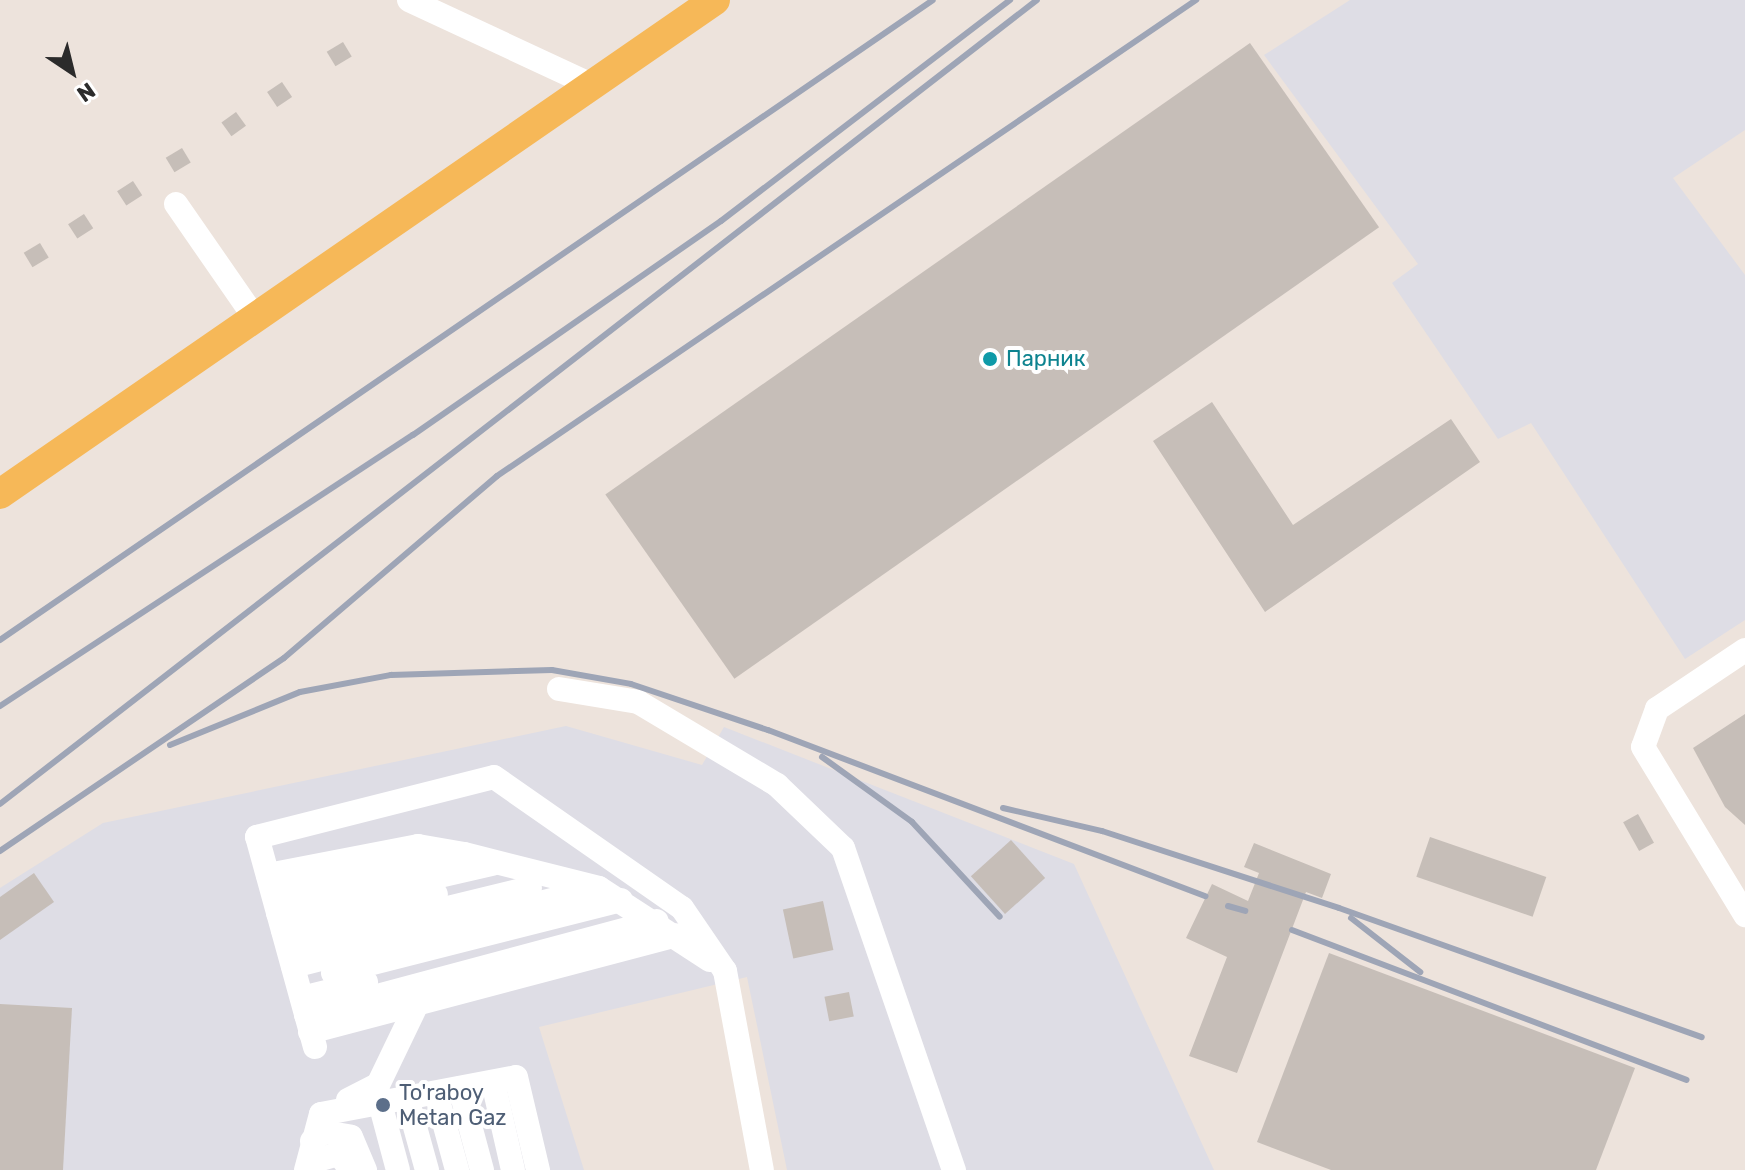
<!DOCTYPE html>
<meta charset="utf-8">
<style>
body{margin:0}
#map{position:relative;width:1745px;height:1170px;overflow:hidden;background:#ede3dc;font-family:Rubik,sans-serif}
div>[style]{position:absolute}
.industrial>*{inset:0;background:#dedde5}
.building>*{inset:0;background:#c6beb8;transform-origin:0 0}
.minor>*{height:24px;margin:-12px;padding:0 12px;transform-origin:12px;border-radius:12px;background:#fff}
.major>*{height:30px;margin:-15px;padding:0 15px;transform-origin:15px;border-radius:15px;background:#f6b858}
.rail>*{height:6px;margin:-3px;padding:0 3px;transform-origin:3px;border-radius:3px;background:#9ea5b6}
.dots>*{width:22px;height:22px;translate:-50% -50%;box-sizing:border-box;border:4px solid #fff;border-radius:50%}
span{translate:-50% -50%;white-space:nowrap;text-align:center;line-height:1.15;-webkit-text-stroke:8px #fff;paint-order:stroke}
.culture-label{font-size:22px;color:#0d838f}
.left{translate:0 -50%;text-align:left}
.service-label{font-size:22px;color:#4e5e75}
.north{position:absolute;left:32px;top:32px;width:80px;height:80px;-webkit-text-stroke:6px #fff;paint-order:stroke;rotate:145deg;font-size:22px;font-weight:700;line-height:32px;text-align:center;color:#2b2b2b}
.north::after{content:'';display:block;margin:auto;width:28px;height:36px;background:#2b2b2b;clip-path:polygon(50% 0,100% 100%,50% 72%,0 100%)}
</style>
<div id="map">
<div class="industrial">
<i style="clip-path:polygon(1350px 0,1745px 0,1745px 130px,1673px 178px,1745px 275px,1745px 620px,1685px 659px,1531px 423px,1498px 439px,1392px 283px,1418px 264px,1264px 55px)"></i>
<i style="clip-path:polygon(566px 726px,702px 765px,724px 727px,1074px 864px,1214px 1170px,787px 1170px,747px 977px,539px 1027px,584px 1170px,0 1170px,0 888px,103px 823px)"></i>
</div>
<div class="building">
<i style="left:343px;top:42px;width:17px;height:19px;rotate:59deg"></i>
<i style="left:1250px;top:43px;width:225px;height:787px;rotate:55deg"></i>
<i style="left:282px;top:82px;width:18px;height:18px;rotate:56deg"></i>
<i style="left:236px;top:112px;width:17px;height:18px;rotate:54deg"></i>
<i style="left:182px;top:148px;width:17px;height:19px;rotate:59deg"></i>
<i style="left:133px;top:181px;width:17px;height:19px;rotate:57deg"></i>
<i style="left:84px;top:214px;width:17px;height:19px;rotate:57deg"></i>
<i style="left:40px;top:243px;width:17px;height:19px;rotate:59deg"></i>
<i style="clip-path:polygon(1212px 402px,1293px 525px,1451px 419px,1480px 462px,1265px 612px,1153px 441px)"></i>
<i style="clip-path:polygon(1745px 714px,1745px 825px,1725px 807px,1693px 748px)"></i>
<i style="left:1638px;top:814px;width:33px;height:17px;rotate:61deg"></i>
<i style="left:1430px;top:837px;width:123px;height:42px;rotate:19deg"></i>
<i style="left:1011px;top:840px;width:51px;height:54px;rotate:48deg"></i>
<i style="clip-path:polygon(1254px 843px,1331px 874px,1322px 898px,1306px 892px,1237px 1073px,1189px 1056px,1227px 957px,1186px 938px,1212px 884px,1248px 901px,1259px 873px,1244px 867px)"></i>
<i style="clip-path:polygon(34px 873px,54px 902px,0 940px,0 897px)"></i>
<i style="left:823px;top:901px;width:50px;height:41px;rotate:78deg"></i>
<i style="clip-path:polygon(1329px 953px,1635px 1068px,1596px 1170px,1331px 1170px,1257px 1142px)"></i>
<i style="left:849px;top:992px;width:25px;height:25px;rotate:79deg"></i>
<i style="clip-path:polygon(0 1004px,72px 1008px,63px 1170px,0 1170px)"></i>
</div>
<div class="minor">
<i style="left:409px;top:0;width:201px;rotate:25deg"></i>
<i style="left:176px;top:204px;width:139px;rotate:55.3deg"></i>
<i style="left:1745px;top:650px;width:106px;rotate:146.2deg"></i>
<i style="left:1657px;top:709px;width:40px;rotate:110.2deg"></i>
<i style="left:1643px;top:747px;width:197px;rotate:58.7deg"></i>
<i style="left:559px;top:689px;width:80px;rotate:9.3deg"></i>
<i style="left:638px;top:702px;width:162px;rotate:30.8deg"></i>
<i style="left:777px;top:785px;width:91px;rotate:43.7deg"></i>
<i style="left:843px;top:848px;width:341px;rotate:71deg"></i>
<i style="left:268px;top:875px;width:153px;rotate:-10.9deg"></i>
<i style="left:418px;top:846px;width:47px;rotate:9.9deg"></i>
<i style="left:464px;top:854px;width:139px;rotate:14.1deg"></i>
<i style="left:599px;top:888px;width:132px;rotate:33deg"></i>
<i style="left:274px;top:895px;width:172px;rotate:-12.4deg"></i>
<i style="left:278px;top:913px;width:220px;rotate:-12.9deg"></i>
<i style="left:283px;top:930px;width:157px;rotate:-13.2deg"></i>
<i style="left:288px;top:947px;width:249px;rotate:-13.7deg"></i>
<i style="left:293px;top:966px;width:313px;rotate:-14.3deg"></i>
<i style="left:333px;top:973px;width:297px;rotate:-14.2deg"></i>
<i style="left:302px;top:998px;width:66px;rotate:-14deg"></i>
<i style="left:306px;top:1015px;width:363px;rotate:-15deg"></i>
<i style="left:310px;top:1032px;width:379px;rotate:-14.8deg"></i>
<i style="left:315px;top:1047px;width:218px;rotate:-105.4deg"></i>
<i style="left:257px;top:837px;width:244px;rotate:-14.2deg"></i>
<i style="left:494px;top:777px;width:229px;rotate:34.9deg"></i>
<i style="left:682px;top:908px;width:76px;rotate:55.7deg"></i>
<i style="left:725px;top:971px;width:202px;rotate:79.5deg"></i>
<i style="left:493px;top:1082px;width:90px;rotate:77.2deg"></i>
<i style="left:460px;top:1088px;width:85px;rotate:75deg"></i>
<i style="left:436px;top:1093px;width:80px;rotate:74.7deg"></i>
<i style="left:407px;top:1098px;width:75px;rotate:74.5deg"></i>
<i style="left:348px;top:1100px;width:34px;rotate:-27deg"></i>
<i style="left:378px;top:1085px;width:90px;rotate:-64.3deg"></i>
<i style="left:380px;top:1103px;width:69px;rotate:75deg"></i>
<i style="left:312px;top:1141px;width:15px;rotate:-37deg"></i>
<i style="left:324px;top:1132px;width:27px;rotate:10deg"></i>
<i style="left:351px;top:1137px;width:36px;rotate:67deg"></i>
<i style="left:321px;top:1159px;width:19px;rotate:-16deg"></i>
<i style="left:339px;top:1154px;width:20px;rotate:53deg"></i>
<i style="left:306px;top:1170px;width:58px;rotate:-75deg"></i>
<i style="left:321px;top:1114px;width:198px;rotate:-10.7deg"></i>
<i style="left:516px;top:1077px;width:96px;rotate:76.7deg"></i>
</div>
<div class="major">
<i style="left:0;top:494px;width:869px;rotate:-34.64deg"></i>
</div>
<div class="rail">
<i style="left:0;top:640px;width:1131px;rotate:-34.45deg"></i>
<i style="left:0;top:706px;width:494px;rotate:-33.3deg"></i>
<i style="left:413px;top:435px;width:375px;rotate:-34.8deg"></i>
<i style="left:721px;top:221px;width:364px;rotate:-37.4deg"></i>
<i style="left:170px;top:745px;width:140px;rotate:-22.2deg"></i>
<i style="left:300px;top:692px;width:93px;rotate:-10.6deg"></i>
<i style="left:391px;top:675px;width:161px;rotate:-1.8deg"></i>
<i style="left:552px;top:670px;width:80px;rotate:10deg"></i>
<i style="left:631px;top:684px;width:145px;rotate:18.6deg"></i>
<i style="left:768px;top:730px;width:468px;rotate:20.8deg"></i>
<i style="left:822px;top:757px;width:111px;rotate:35.8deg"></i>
<i style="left:912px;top:822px;width:129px;rotate:47.2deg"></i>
<i style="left:0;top:804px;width:1312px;rotate:-37.79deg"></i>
<i style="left:1003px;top:808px;width:102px;rotate:13.1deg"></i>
<i style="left:1102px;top:831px;width:249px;rotate:18deg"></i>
<i style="left:1339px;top:908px;width:385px;rotate:19.6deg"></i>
<i style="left:0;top:851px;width:343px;rotate:-34.2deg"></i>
<i style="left:284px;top:658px;width:280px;rotate:-40.5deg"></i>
<i style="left:497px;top:476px;width:846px;rotate:-34.25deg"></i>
<i style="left:1228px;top:906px;width:18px;rotate:16deg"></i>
<i style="left:1351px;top:918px;width:88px;rotate:38deg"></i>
<i style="left:1292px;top:930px;width:422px;rotate:20.8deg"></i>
</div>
<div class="dots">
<i style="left:990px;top:359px;background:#0f9aa8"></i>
<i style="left:383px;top:1105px;background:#5c6f8a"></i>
</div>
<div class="culture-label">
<span class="left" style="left:1006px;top:359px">Парник</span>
</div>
<div class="service-label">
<span class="left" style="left:399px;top:1105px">To'raboy<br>Metan Gaz</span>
</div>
<div class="north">N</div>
</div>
